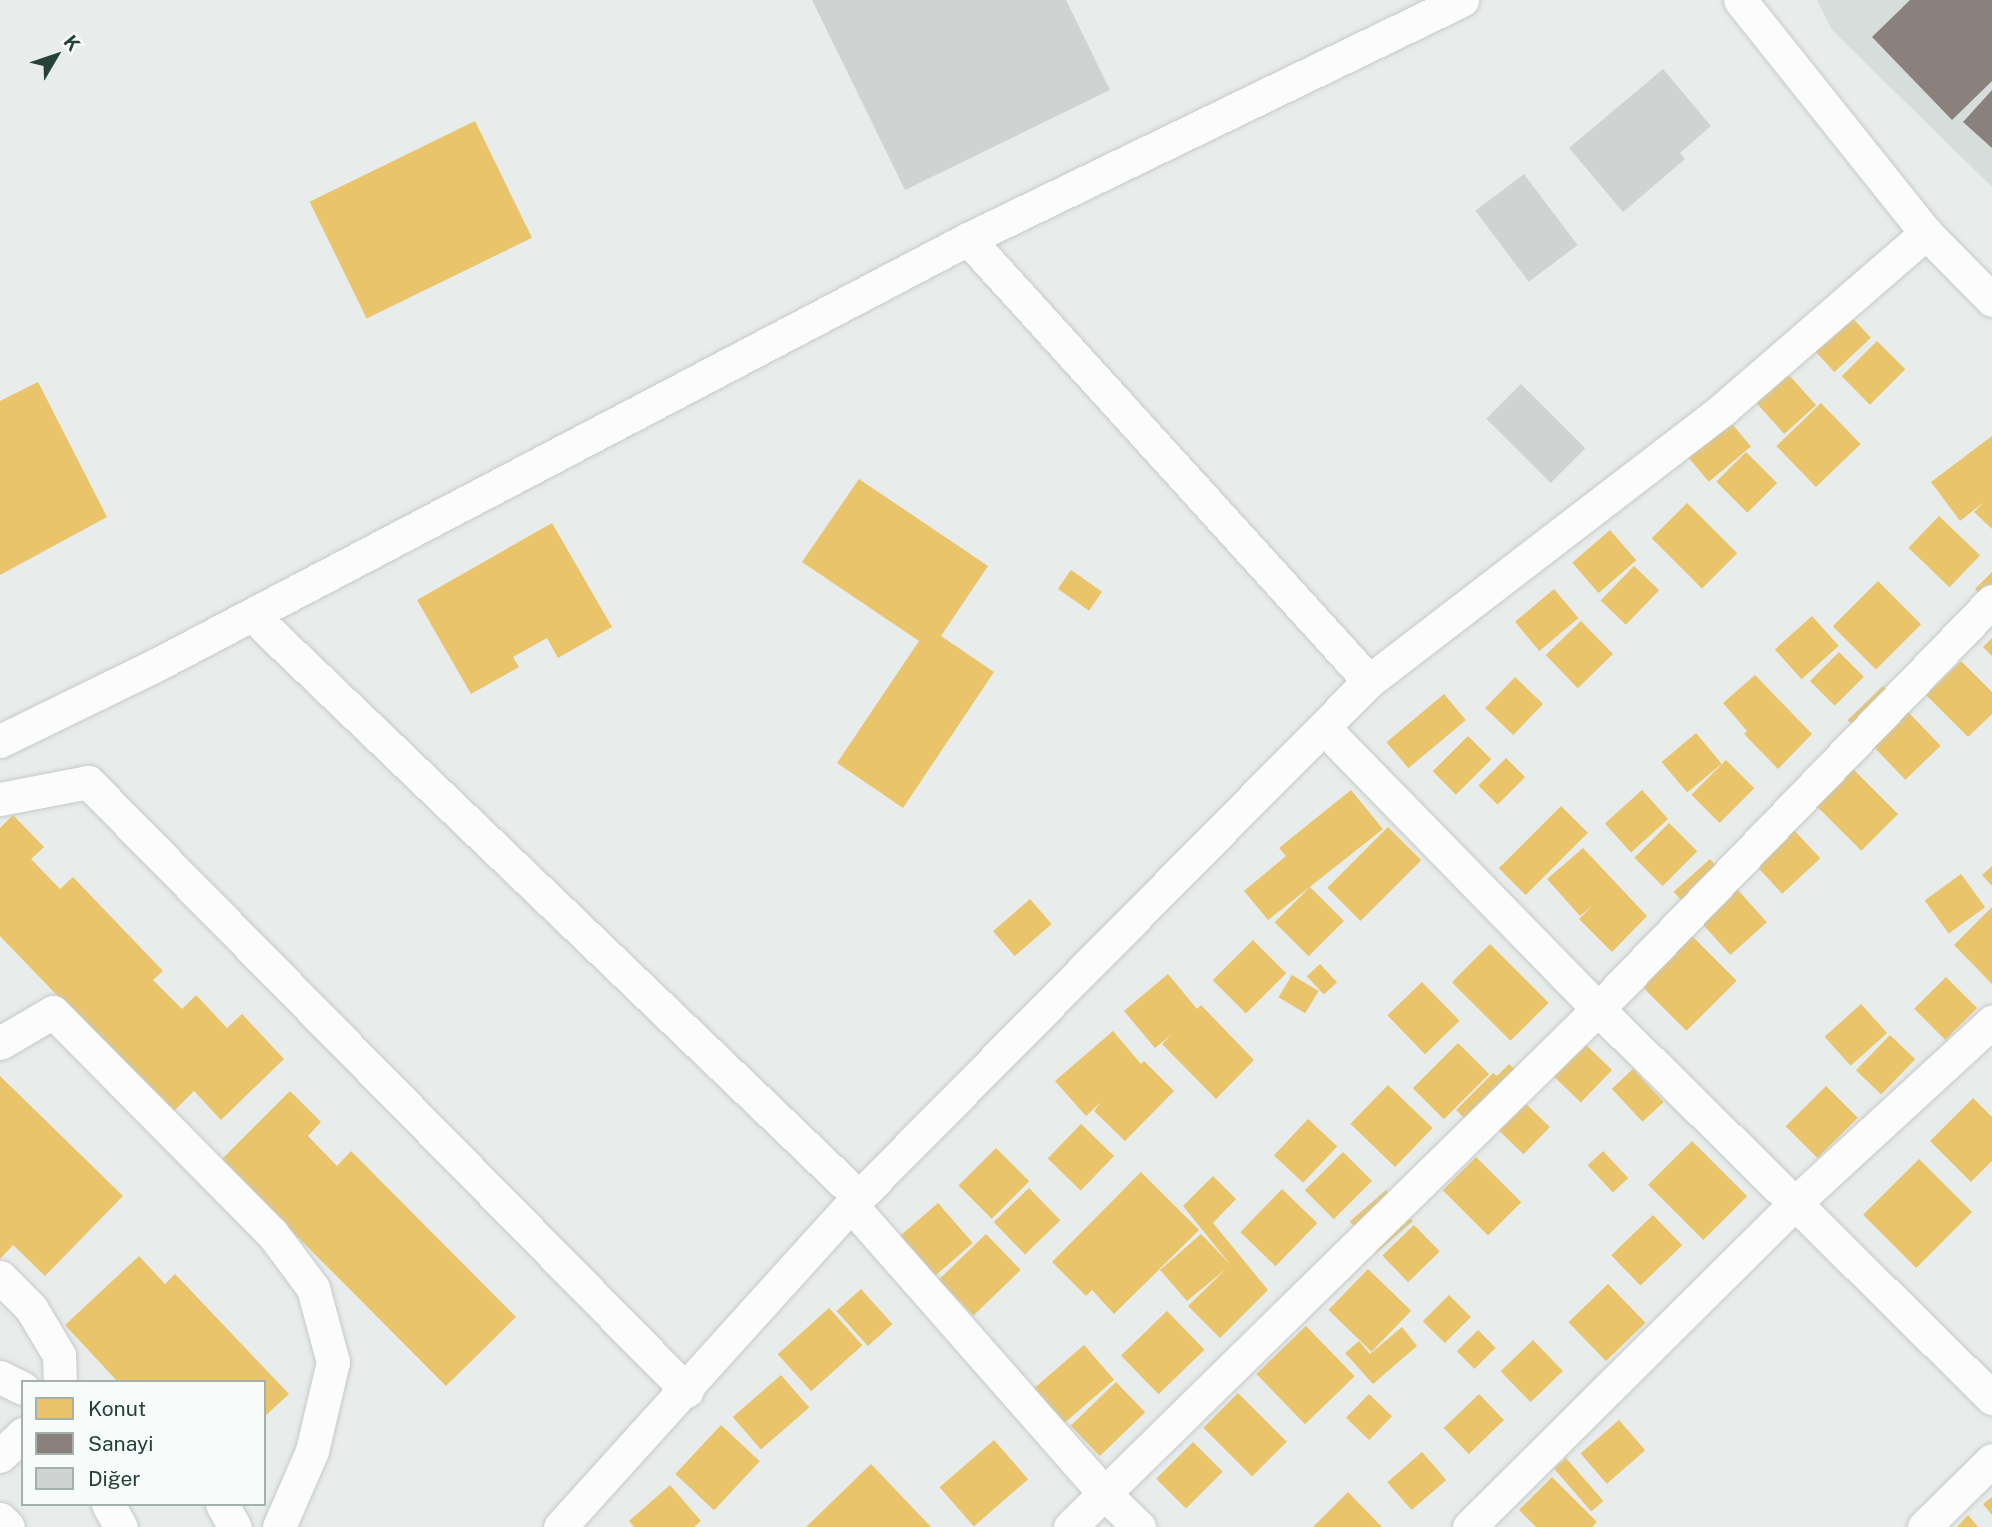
<!DOCTYPE html>
<meta charset="utf-8">
<style>
body{margin:0}
#map{position:relative;width:1992px;height:1527px;overflow:hidden;background:#e8edeb;font-family:"Public Sans",sans-serif}
div>[style]{position:absolute}
.built>*{inset:0;background:#d6dedb}
.homes>*{inset:0;background:#e9c46a;transform-origin:0 0}
.industry>*{inset:0;background:#8a817c}
.building>*{inset:0;background:#cfd4d2;transform-origin:0 0}
.roads{filter:drop-shadow(0 0 2px #c5cac8) drop-shadow(0 0 2px #c5cac8)}
.street>*{height:33px;margin:-16.5px;padding:0 16.5px;transform-origin:16.5px;border-radius:16.5px;background:#fcfcfc}
span{translate:-50% -50%;white-space:nowrap;text-align:center;line-height:1.15;-webkit-text-stroke:7px #f7fbf9;paint-order:stroke}
.legend{position:absolute;left:21px;top:1380px;width:245px;height:126px;box-sizing:border-box;background:#f7fbf9;border:2px solid #a3b1ad;margin:0;padding:9px 12px;list-style:none;font-size:21px;color:#24423a}
.legend li{display:flex;align-items:center;gap:14px;height:35px}
.legend b{width:35px;border:2px solid #a3b1ad}
.north{position:absolute;left:21px;top:21px;width:70px;height:70px;-webkit-text-stroke:5px #f7fbf9;paint-order:stroke;rotate:51deg;font-size:19px;font-weight:700;line-height:28px;text-align:center;color:#24423a}
.north::after{content:'';display:block;margin:auto;width:24px;height:32px;background:#24423a;clip-path:polygon(50% 0,100% 100%,50% 72%,0 100%)}
</style>
<div id="map">
<div class="built">
<i style="clip-path:polygon(1817px 0,1992px 0,1992px 187px,1832px 30px)"></i>
</div>
<div class="homes">
<i style="left:475px;top:121px;width:130px;height:184px;rotate:64deg"></i>
<i style="left:1845px;top:310px;width:38px;height:50px;rotate:47deg"></i>
<i style="left:1877px;top:341px;width:40px;height:50px;rotate:45deg"></i>
<i style="left:1780px;top:365px;width:54px;height:43px;rotate:48deg"></i>
<i style="clip-path:polygon(38px 382px,107px 517px,0 575px,0 401px)"></i>
<i style="left:1821px;top:403px;width:57px;height:62px;rotate:46deg"></i>
<i style="left:1722px;top:412px;width:45px;height:55px;rotate:50deg"></i>
<i style="clip-path:polygon(1992px 436px,1992px 529px,1974px 512px,1984px 502px,1960px 521px,1931px 482px)"></i>
<i style="left:1746px;top:452px;width:44px;height:42px;rotate:45deg"></i>
<i style="clip-path:polygon(859px 479px,988px 566px,941px 636px,994px 672px,903px 808px,837px 763px,919px 641px,802px 562px)"></i>
<i style="left:1687px;top:503px;width:71px;height:50px;rotate:45deg"></i>
<i style="left:1939px;top:516px;width:57px;height:44px;rotate:44deg"></i>
<i style="clip-path:polygon(552px 523px,612px 627px,558px 658px,547px 638px,513px 657px,519px 667px,471px 694px,417px 600px)"></i>
<i style="left:1610px;top:530px;width:40px;height:50px;rotate:49deg"></i>
<i style="left:1634px;top:566px;width:35px;height:48px;rotate:44deg"></i>
<i style="left:1071px;top:570px;width:38px;height:23px;rotate:35deg"></i>
<i style="clip-path:polygon(1992px 572px,1992px 605px,1975px 589px)"></i>
<i style="left:1878px;top:581px;width:61px;height:64px;rotate:45deg"></i>
<i style="left:1554px;top:589px;width:38px;height:51px;rotate:50deg"></i>
<i style="left:1812px;top:616px;width:40px;height:50px;rotate:48deg"></i>
<i style="left:1581px;top:621px;width:46px;height:49px;rotate:46deg"></i>
<i style="clip-path:polygon(1992px 638px,1992px 656px,1983px 647px)"></i>
<i style="left:1839px;top:652px;width:35px;height:41px;rotate:45deg"></i>
<i style="clip-path:polygon(1961px 661px,1992px 692px,1992px 714px,1968px 737px,1926px 695px)"></i>
<i style="clip-path:polygon(1755px 675px,1812px 734px,1778px 769px,1744px 734px,1747px 731px,1723px 703px)"></i>
<i style="left:1515px;top:677px;width:39px;height:43px;rotate:44deg"></i>
<i style="left:1883px;top:686px;width:83px;height:49px;rotate:46deg"></i>
<i style="left:1444px;top:694px;width:34px;height:75px;rotate:50deg"></i>
<i style="left:1696px;top:733px;width:40px;height:45px;rotate:50deg"></i>
<i style="left:1468px;top:736px;width:33px;height:50px;rotate:45deg"></i>
<i style="left:1506px;top:758px;width:27px;height:39px;rotate:45deg"></i>
<i style="left:1726px;top:760px;width:40px;height:49px;rotate:45deg"></i>
<i style="left:1850px;top:766px;width:68px;height:52px;rotate:45deg"></i>
<i style="clip-path:polygon(1351px 790px,1383px 829px,1268px 920px,1244px 891px,1286px 856px,1279px 848px)"></i>
<i style="left:1642px;top:790px;width:39px;height:50px;rotate:48deg"></i>
<i style="left:1561px;top:806px;width:38px;height:88px;rotate:45deg"></i>
<i style="clip-path:polygon(13px 815px,44px 847px,31px 859px,60px 889px,73px 877px,163px 971px,153px 980px,182px 1009px,196px 995px,227px 1028px,242px 1014px,284px 1059px,221px 1120px,194px 1091px,171px 1114px,0 936px,0 828px)"></i>
<i style="left:1669px;top:823px;width:40px;height:49px;rotate:45deg"></i>
<i style="left:1388px;top:827px;width:47px;height:86px;rotate:45deg"></i>
<i style="left:1793px;top:829px;width:40px;height:52px;rotate:47deg"></i>
<i style="clip-path:polygon(1583px 848px,1647px 916px,1612px 952px,1579px 919px,1592px 906px,1580px 916px,1547px 879px)"></i>
<i style="left:1710px;top:859px;width:85px;height:49px;rotate:48deg"></i>
<i style="clip-path:polygon(1992px 866px,1992px 886px,1982px 875px)"></i>
<i style="left:1961px;top:874px;width:41px;height:45px;rotate:54deg"></i>
<i style="left:1310px;top:887px;width:48px;height:50px;rotate:45deg"></i>
<i style="left:1030px;top:899px;width:33px;height:49px;rotate:49deg"></i>
<i style="clip-path:polygon(1992px 907px,1992px 984px,1954px 945px)"></i>
<i style="left:1690px;top:934px;width:66px;height:71px;rotate:45deg"></i>
<i style="left:1253px;top:940px;width:47px;height:57px;rotate:45deg"></i>
<i style="left:1490px;top:944px;width:83px;height:54px;rotate:45deg"></i>
<i style="left:1320px;top:964px;width:25px;height:18px;rotate:47deg"></i>
<i style="clip-path:polygon(1168px 974px,1197px 1009px,1201px 1005px,1254px 1060px,1216px 1099px,1162px 1044px,1172px 1034px,1155px 1048px,1124px 1011px)"></i>
<i style="left:1292px;top:975px;width:31px;height:26px;rotate:31deg"></i>
<i style="left:1946px;top:977px;width:44px;height:45px;rotate:45deg"></i>
<i style="left:1422px;top:982px;width:54px;height:48px;rotate:46deg"></i>
<i style="left:1861px;top:1004px;width:39px;height:49px;rotate:48deg"></i>
<i style="clip-path:polygon(1113px 1031px,1141px 1064px,1144px 1061px,1174px 1091px,1125px 1141px,1094px 1111px,1101px 1102px,1086px 1116px,1055px 1081px)"></i>
<i style="left:1890px;top:1035px;width:35px;height:49px;rotate:44deg"></i>
<i style="left:1458px;top:1043px;width:44px;height:64px;rotate:45deg"></i>
<i style="left:1584px;top:1043px;width:39px;height:45px;rotate:44deg"></i>
<i style="clip-path:polygon(1509px 1064px,1526px 1079px,1514px 1091px,1501px 1080px,1522px 1101px,1485px 1138px,1456px 1110px,1493px 1073px,1497px 1076px)"></i>
<i style="left:1633px;top:1069px;width:45px;height:29px;rotate:47deg"></i>
<i style="clip-path:polygon(0 1076px,123px 1196px,45px 1276px,13px 1245px,0 1259px)"></i>
<i style="left:1388px;top:1085px;width:62px;height:54px;rotate:44deg"></i>
<i style="left:1826px;top:1086px;width:45px;height:57px;rotate:45deg"></i>
<i style="clip-path:polygon(290px 1091px,321px 1122px,308px 1136px,337px 1166px,351px 1151px,516px 1317px,446px 1386px,221px 1160px)"></i>
<i style="clip-path:polygon(1973px 1098px,1992px 1117px,1992px 1161px,1971px 1182px,1930px 1141px)"></i>
<i style="left:1524px;top:1102px;width:36px;height:38px;rotate:44deg"></i>
<i style="left:1308px;top:1119px;width:40px;height:50px;rotate:43deg"></i>
<i style="left:1081px;top:1124px;width:46px;height:48px;rotate:44deg"></i>
<i style="left:1692px;top:1141px;width:78px;height:62px;rotate:45deg"></i>
<i style="left:996px;top:1148px;width:47px;height:53px;rotate:45deg"></i>
<i style="left:1603px;top:1151px;width:37px;height:21px;rotate:47deg"></i>
<i style="left:1343px;top:1152px;width:41px;height:54px;rotate:45deg"></i>
<i style="left:1476px;top:1157px;width:64px;height:47px;rotate:45deg"></i>
<i style="left:1919px;top:1159px;width:75px;height:79px;rotate:45deg"></i>
<i style="clip-path:polygon(1141px 1172px,1199px 1230px,1114px 1314px,1092px 1290px,1086px 1296px,1052px 1262px)"></i>
<i style="clip-path:polygon(1213px 1176px,1236px 1199px,1213px 1223px,1268px 1290px,1220px 1338px,1188px 1306px,1227px 1268px,1187px 1301px,1160px 1270px,1201px 1234px,1230px 1264px,1183px 1206px)"></i>
<i style="left:1029px;top:1188px;width:45px;height:49px;rotate:46deg"></i>
<i style="left:1282px;top:1189px;width:49px;height:60px;rotate:44deg"></i>
<i style="left:1386px;top:1190px;width:41px;height:48px;rotate:49deg"></i>
<i style="left:938px;top:1203px;width:53px;height:53px;rotate:49deg"></i>
<i style="left:1653px;top:1215px;width:42px;height:58px;rotate:46deg"></i>
<i style="left:1414px;top:1225px;width:37px;height:44px;rotate:46deg"></i>
<i style="left:986px;top:1234px;width:50px;height:66px;rotate:46deg"></i>
<i style="clip-path:polygon(139px 1256px,165px 1284px,175px 1274px,289px 1394px,264px 1417px,264px 1382px,118px 1382px,65px 1325px)"></i>
<i style="left:1368px;top:1269px;width:60px;height:57px;rotate:44deg"></i>
<i style="left:1608px;top:1284px;width:54px;height:55px;rotate:46deg"></i>
<i style="left:861px;top:1289px;width:47px;height:33px;rotate:48deg"></i>
<i style="left:1449px;top:1295px;width:31px;height:37px;rotate:45deg"></i>
<i style="left:829px;top:1308px;width:50px;height:69px;rotate:48deg"></i>
<i style="left:1167px;top:1311px;width:54px;height:64px;rotate:46deg"></i>
<i style="left:1306px;top:1326px;width:70px;height:69px;rotate:46deg"></i>
<i style="clip-path:polygon(1402px 1327px,1417px 1346px,1373px 1384px,1345px 1353px,1359px 1341px,1370px 1354px)"></i>
<i style="left:1478px;top:1330px;width:25px;height:30px;rotate:45deg"></i>
<i style="left:1533px;top:1340px;width:43px;height:45px;rotate:46deg"></i>
<i style="left:1084px;top:1345px;width:46px;height:66px;rotate:49deg"></i>
<i style="left:781px;top:1375px;width:43px;height:64px;rotate:49deg"></i>
<i style="left:1116px;top:1382px;width:42px;height:63px;rotate:46deg"></i>
<i style="left:1238px;top:1393px;width:69px;height:49px;rotate:45deg"></i>
<i style="left:1369px;top:1394px;width:32px;height:33px;rotate:44deg"></i>
<i style="left:1479px;top:1394px;width:36px;height:49px;rotate:46deg"></i>
<i style="left:1619px;top:1420px;width:40px;height:51px;rotate:49deg"></i>
<i style="left:721px;top:1425px;width:53px;height:67px;rotate:43deg"></i>
<i style="left:994px;top:1440px;width:52px;height:72px;rotate:49deg"></i>
<i style="left:1193px;top:1442px;width:42px;height:52px;rotate:45deg"></i>
<i style="left:1422px;top:1452px;width:37px;height:46px;rotate:49deg"></i>
<i style="left:1566px;top:1458px;width:57px;height:16px;rotate:49deg"></i>
<i style="clip-path:polygon(871px 1464px,931px 1527px,806px 1527px)"></i>
<i style="clip-path:polygon(1552px 1477px,1597px 1522px,1592px 1527px,1536px 1527px,1519px 1510px)"></i>
<i style="clip-path:polygon(670px 1485px,701px 1521px,694px 1527px,634px 1527px,629px 1521px)"></i>
<i style="clip-path:polygon(1348px 1492px,1382px 1527px,1313px 1527px)"></i>
<i style="clip-path:polygon(1992px 1497px,1992px 1515px,1983px 1504px)"></i>
<i style="clip-path:polygon(1968px 1515px,1978px 1527px,1957px 1527px)"></i>
</div>
<div class="industry">
<i style="clip-path:polygon(1910px 0,1992px 0,1992px 81px,1952px 120px,1872px 37px)"></i>
<i style="clip-path:polygon(1992px 90px,1992px 148px,1963px 122px)"></i>
</div>
<div class="building">
<i style="clip-path:polygon(812px 0,1066px 0,1110px 90px,905px 190px)"></i>
<i style="clip-path:polygon(1663px 69px,1711px 126px,1680px 153px,1685px 159px,1623px 212px,1569px 148px)"></i>
<i style="left:1524px;top:174px;width:89px;height:61px;rotate:53deg"></i>
<i style="left:1521px;top:384px;width:91px;height:49px;rotate:45deg"></i>
</div>
<div class="roads">
<div class="street">
<i style="left:1740px;top:0;width:298px;rotate:51.4deg"></i>
<i style="left:1926px;top:233px;width:94px;rotate:45.4deg"></i>
<i style="left:968px;top:239px;width:597px;rotate:47.78deg"></i>
<i style="left:252px;top:615px;width:841px;rotate:43.8deg"></i>
<i style="left:1324px;top:728px;width:392px;rotate:45.7deg"></i>
<i style="left:1598px;top:1009px;width:554px;rotate:44.63deg"></i>
<i style="left:0;top:741px;width:169px;rotate:-26deg"></i>
<i style="left:152px;top:667px;width:921px;rotate:-27.68deg"></i>
<i style="left:968px;top:239px;width:549px;rotate:-25.82deg"></i>
<i style="left:0;top:799px;width:90px;rotate:-10.9deg"></i>
<i style="left:88px;top:782px;width:854px;rotate:45.47deg"></i>
<i style="left:0;top:1043px;width:61px;rotate:-30.3deg"></i>
<i style="left:53px;top:1012px;width:311px;rotate:45.3deg"></i>
<i style="left:272px;top:1233px;width:69px;rotate:53.3deg"></i>
<i style="left:313px;top:1288px;width:77px;rotate:74.9deg"></i>
<i style="left:333px;top:1362px;width:91px;rotate:103.3deg"></i>
<i style="left:312px;top:1451px;width:83px;rotate:113.5deg"></i>
<i style="left:851px;top:1205px;width:383px;rotate:48.7deg"></i>
<i style="left:1104px;top:1493px;width:49px;rotate:44.2deg"></i>
<i style="left:0;top:1277px;width:44px;rotate:45deg"></i>
<i style="left:31px;top:1308px;width:55px;rotate:59.2deg"></i>
<i style="left:59px;top:1355px;width:27px;rotate:88deg"></i>
<i style="left:0;top:1377px;width:25px;rotate:26deg"></i>
<i style="left:0;top:1456px;width:32px;rotate:-44deg"></i>
<i style="left:108px;top:1504px;width:26px;rotate:61deg"></i>
<i style="left:222px;top:1504px;width:26px;rotate:61deg"></i>
<i style="left:0;top:1519px;width:11px;rotate:45deg"></i>
<i style="left:560px;top:1527px;width:434px;rotate:-47.9deg"></i>
<i style="left:851px;top:1205px;width:737px;rotate:-45.33deg"></i>
<i style="left:1369px;top:681px;width:446px;rotate:-37.5deg"></i>
<i style="left:1723px;top:409px;width:269px;rotate:-40.9deg"></i>
<i style="left:1070px;top:1527px;width:740px;rotate:-44.45deg"></i>
<i style="left:1598px;top:1009px;width:567px;rotate:-46deg"></i>
<i style="left:1469px;top:1527px;width:460px;rotate:-44.8deg"></i>
<i style="left:1795px;top:1203px;width:268px;rotate:-42.6deg"></i>
<i style="left:1924px;top:1527px;width:95px;rotate:-44.6deg"></i>
</div>
</div>
<ul class="legend">
<li><b style="height:19px;background:#e9c46a"></b>Konut</li>
<li><b style="height:19px;background:#8a817c"></b>Sanayi</li>
<li><b style="height:19px;background:#cfd4d2"></b>Diğer</li>
</ul>
<div class="north">K</div>
</div>
